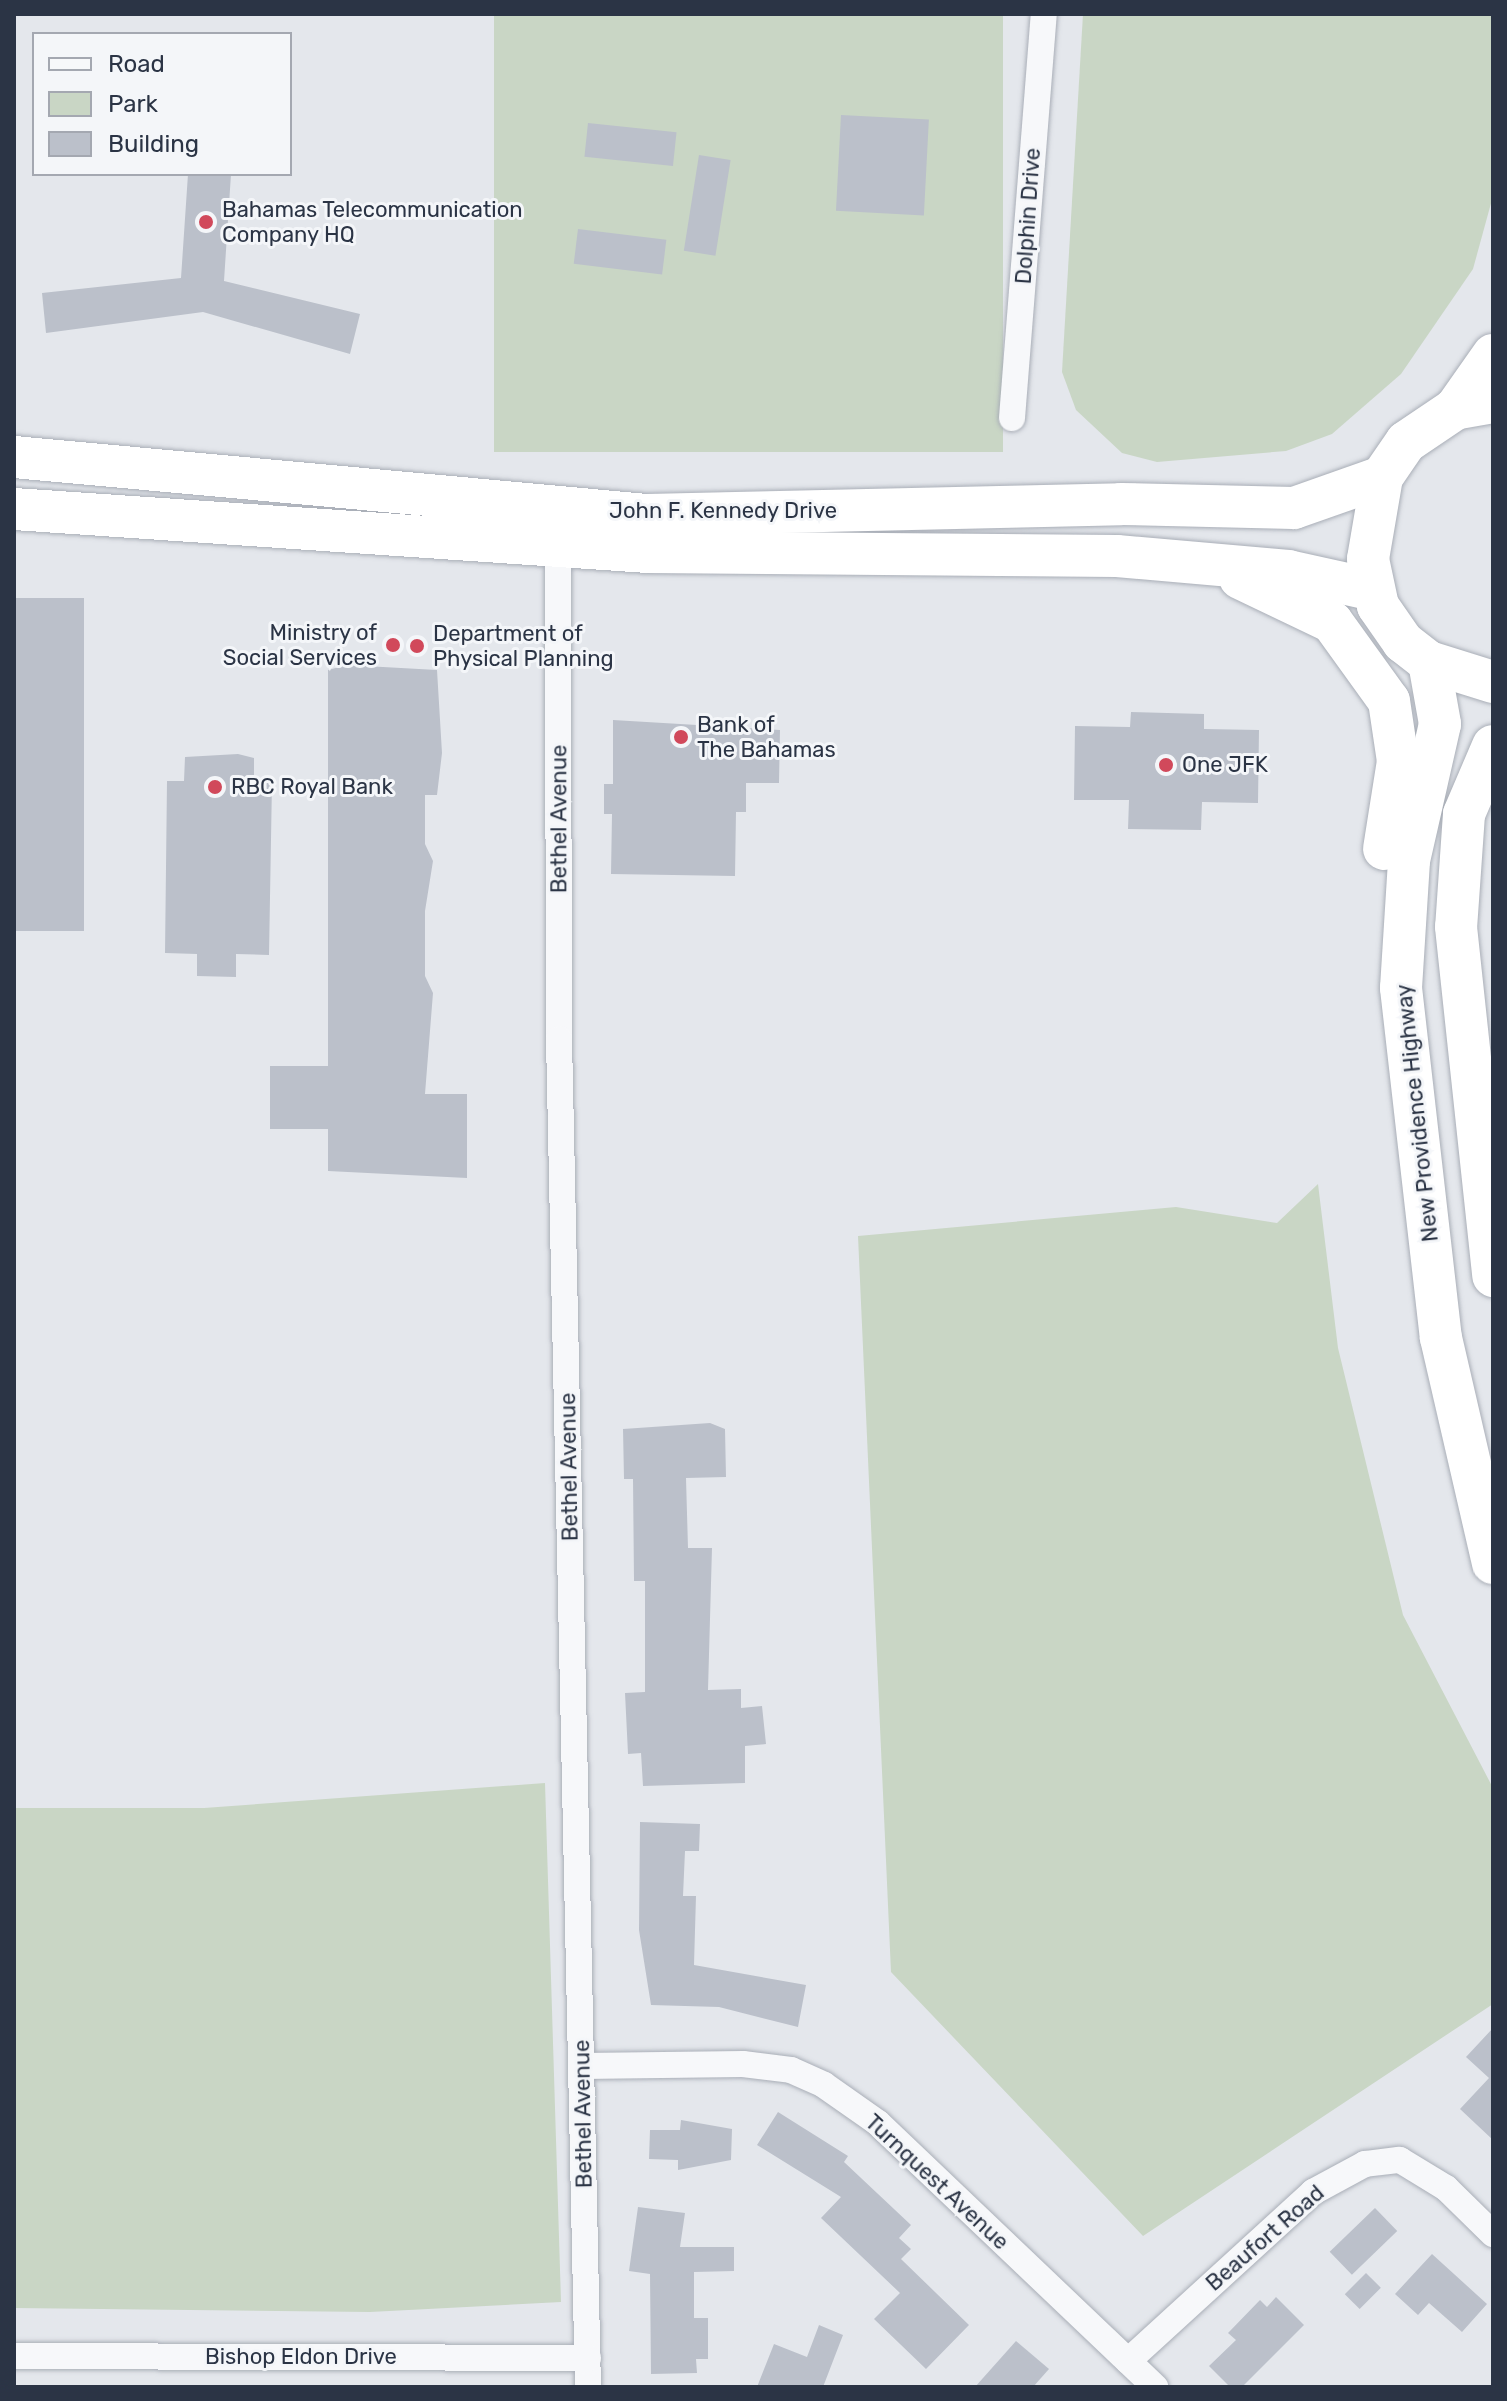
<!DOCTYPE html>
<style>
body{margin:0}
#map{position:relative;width:1507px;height:2401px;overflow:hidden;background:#e4e7ec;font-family:Rubik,sans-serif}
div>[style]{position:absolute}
.green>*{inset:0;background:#c9d6c5;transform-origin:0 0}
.building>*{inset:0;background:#bbc0ca;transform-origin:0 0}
.roads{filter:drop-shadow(0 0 2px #a9aeb7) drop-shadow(0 0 2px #a9aeb7)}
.minor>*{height:26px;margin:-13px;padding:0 13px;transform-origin:13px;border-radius:13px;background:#f7f8fa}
.trunk>*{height:42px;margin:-21px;padding:0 21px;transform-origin:21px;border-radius:21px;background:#fff}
.dots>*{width:22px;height:22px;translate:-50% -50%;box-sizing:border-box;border:4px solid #f4f6f9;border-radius:50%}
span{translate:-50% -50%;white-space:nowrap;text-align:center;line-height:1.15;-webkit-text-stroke:6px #f4f6f9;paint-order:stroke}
.poi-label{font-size:22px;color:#2b3445}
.left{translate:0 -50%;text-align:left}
.right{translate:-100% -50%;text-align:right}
.street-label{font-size:22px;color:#2b3445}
.frame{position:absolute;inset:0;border:16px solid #2b3445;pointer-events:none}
.legend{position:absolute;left:32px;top:32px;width:260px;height:144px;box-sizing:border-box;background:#f4f6f9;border:2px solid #a4a8b1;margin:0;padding:10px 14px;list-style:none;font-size:24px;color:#2b3445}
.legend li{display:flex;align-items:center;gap:16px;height:40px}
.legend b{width:40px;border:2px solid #a4a8b1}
</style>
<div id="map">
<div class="green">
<i style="left:494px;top:14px;width:509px;height:438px"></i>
<i style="clip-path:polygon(1083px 14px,1493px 14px,1493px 196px,1473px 269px,1401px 374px,1332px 434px,1286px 451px,1157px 462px,1122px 453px,1076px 410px,1062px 372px)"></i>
<i style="clip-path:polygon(1318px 1184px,1338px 1348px,1403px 1615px,1493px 1788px,1493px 2004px,1143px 2236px,891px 1972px,858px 1236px,1176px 1207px,1277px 1223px)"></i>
<i style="clip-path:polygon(545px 1783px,561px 2302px,370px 2312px,14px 2308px,14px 1808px,204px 1808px)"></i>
</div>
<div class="building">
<i style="left:841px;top:115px;width:88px;height:96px;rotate:3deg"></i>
<i style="left:588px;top:123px;width:89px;height:34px;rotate:6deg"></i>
<i style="left:699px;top:155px;width:32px;height:97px;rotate:9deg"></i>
<i style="clip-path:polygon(188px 174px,231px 174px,224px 281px,360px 314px,350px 354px,203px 312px,46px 333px,42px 293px,181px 278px)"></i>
<i style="left:578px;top:229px;width:89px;height:35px;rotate:7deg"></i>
<i style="left:14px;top:598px;width:70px;height:333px"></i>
<i style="clip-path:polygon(347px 665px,437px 670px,442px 753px,437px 795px,425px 795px,425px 844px,433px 861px,425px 911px,425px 976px,433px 993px,425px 1094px,467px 1094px,467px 1178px,328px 1171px,328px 1129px,270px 1129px,270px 1066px,328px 1066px,328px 670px)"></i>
<i style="clip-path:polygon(1131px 712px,1204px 714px,1204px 729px,1259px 730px,1258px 803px,1202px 802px,1201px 830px,1128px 829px,1129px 800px,1074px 800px,1075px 726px,1130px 727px)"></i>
<i style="clip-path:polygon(613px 720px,780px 730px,779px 783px,746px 783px,746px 812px,736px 812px,735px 876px,611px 874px,612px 814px,604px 814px,604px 784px,613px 784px)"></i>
<i style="clip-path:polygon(238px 754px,254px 758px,254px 782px,272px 782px,269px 955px,236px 954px,236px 977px,197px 976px,197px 954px,165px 953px,167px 781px,184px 781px,185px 757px)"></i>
<i style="clip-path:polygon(710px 1423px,725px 1429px,726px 1477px,686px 1478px,688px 1548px,712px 1548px,708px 1690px,741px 1689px,741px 1708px,762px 1706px,766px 1744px,745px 1746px,745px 1783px,643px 1786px,641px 1753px,628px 1754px,625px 1693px,645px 1692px,645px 1581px,634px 1581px,633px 1479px,624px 1479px,623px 1429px)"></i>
<i style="clip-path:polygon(640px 1822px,700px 1824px,699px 1851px,685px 1851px,683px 1896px,696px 1896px,694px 1965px,806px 1985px,798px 2027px,719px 2007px,651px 2005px,639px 1930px)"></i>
<i style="clip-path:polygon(1493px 2028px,1493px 2140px,1460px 2109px,1489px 2078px,1466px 2057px)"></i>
<i style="clip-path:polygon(778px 2112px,848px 2156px,844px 2162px,911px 2225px,899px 2238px,911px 2249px,901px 2259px,969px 2325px,926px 2369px,874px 2319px,900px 2293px,821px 2218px,841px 2197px,757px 2145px)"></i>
<i style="clip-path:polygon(681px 2120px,732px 2129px,731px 2160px,678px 2170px,678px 2160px,649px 2159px,650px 2130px,680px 2130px)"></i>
<i style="clip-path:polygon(638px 2207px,685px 2213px,680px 2247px,734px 2247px,734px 2271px,694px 2272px,694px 2318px,708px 2318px,708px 2359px,696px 2359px,697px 2373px,651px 2374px,650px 2274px,629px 2271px)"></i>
<i style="left:1375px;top:2208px;width:32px;height:63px;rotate:46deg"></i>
<i style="clip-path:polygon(1432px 2254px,1487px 2304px,1462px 2332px,1429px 2303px,1418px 2315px,1395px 2294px)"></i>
<i style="left:1366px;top:2273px;width:21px;height:30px;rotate:45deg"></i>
<i style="clip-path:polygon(1276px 2297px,1304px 2325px,1242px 2387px,1230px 2387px,1209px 2366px,1236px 2340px,1228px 2333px,1260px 2300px,1267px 2307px)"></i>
<i style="clip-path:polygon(819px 2325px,843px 2335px,823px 2387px,757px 2387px,774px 2344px,807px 2357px)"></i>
<i style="clip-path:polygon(1016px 2341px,1049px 2369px,1033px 2387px,975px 2387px)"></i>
</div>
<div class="roads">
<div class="minor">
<i style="left:1012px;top:418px;width:405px;rotate:-85.5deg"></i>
<i style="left:558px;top:546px;width:493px;rotate:89.9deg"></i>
<i style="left:559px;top:1039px;width:1348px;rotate:88.77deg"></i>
<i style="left:582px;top:2066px;width:161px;rotate:-0.7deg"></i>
<i style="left:743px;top:2064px;width:48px;rotate:7.1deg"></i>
<i style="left:791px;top:2070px;width:36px;rotate:24deg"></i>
<i style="left:824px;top:2085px;width:66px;rotate:35.1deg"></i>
<i style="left:878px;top:2123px;width:383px;rotate:43.6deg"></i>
<i style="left:14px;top:2356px;width:574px;rotate:0.2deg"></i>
<i style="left:1128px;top:2361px;width:251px;rotate:-42.4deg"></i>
<i style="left:1313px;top:2192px;width:59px;rotate:-28.3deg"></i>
<i style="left:1365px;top:2164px;width:35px;rotate:-7deg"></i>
<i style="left:1400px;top:2160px;width:54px;rotate:31.3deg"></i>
<i style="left:1446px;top:2188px;width:66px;rotate:44.4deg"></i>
</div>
<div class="trunk">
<i style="left:1493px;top:402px;width:39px;rotate:170deg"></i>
<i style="left:1455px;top:409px;width:59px;rotate:146deg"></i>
<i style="left:1406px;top:442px;width:42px;rotate:124.4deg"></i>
<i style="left:1382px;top:477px;width:83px;rotate:99.7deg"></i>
<i style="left:1368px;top:559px;width:48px;rotate:78deg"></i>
<i style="left:1378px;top:606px;width:44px;rotate:55.2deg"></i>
<i style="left:1403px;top:642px;width:33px;rotate:38deg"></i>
<i style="left:1429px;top:662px;width:67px;rotate:17.4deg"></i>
<i style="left:1455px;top:409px;width:66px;rotate:-54.9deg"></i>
<i style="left:14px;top:457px;width:636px;rotate:5.24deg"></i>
<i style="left:647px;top:515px;width:474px;rotate:-1.3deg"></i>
<i style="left:1121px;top:504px;width:173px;rotate:1.3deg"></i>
<i style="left:1294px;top:508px;width:93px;rotate:-19.4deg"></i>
<i style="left:14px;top:509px;width:635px;rotate:3.88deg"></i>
<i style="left:648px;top:552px;width:469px;rotate:0.5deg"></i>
<i style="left:1117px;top:556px;width:172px;rotate:5deg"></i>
<i style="left:1288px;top:571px;width:88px;rotate:12.5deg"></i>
<i style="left:1240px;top:578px;width:102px;rotate:25.6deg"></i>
<i style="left:1332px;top:622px;width:97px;rotate:54.2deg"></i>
<i style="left:1389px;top:701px;width:61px;rotate:81.5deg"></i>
<i style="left:1398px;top:761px;width:89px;rotate:99deg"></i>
<i style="left:1429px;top:662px;width:63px;rotate:79.9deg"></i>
<i style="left:1440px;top:724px;width:140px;rotate:102.8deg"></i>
<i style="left:1409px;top:861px;width:127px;rotate:93.6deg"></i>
<i style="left:1401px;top:988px;width:352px;rotate:83.5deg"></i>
<i style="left:1441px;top:1338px;width:231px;rotate:77deg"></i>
<i style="left:1493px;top:746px;width:74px;rotate:113.1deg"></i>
<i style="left:1464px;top:814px;width:113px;rotate:94deg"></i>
<i style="left:1456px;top:927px;width:351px;rotate:83.9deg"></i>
</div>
</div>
<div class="dots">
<i style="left:206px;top:222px;background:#d1495b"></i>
<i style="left:393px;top:645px;background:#d1495b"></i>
<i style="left:417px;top:646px;background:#d1495b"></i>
<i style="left:681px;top:737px;background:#d1495b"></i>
<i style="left:1166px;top:765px;background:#d1495b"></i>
<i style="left:215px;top:787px;background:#d1495b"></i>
</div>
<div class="poi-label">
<span class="left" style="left:222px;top:222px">Bahamas Telecommunication<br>Company HQ</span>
<span class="right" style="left:377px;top:645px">Ministry of<br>Social Services</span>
<span class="left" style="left:433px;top:646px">Department of<br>Physical Planning</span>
<span class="left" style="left:697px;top:737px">Bank of<br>The Bahamas</span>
<span class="left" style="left:1182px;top:765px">One JFK</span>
<span class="left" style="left:231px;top:787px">RBC Royal Bank</span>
</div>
<div class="street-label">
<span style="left:1028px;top:216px;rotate:-86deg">Dolphin Drive</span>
<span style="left:723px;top:511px">John F. Kennedy Drive</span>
<span style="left:559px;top:819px;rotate:-90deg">Bethel Avenue</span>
<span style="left:1417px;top:1113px;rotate:-96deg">New Providence Highway</span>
<span style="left:569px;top:1467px;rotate:-91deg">Bethel Avenue</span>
<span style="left:583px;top:2114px;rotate:-91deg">Bethel Avenue</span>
<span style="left:937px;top:2182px;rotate:43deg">Turnquest Avenue</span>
<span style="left:1265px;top:2238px;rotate:-41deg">Beaufort Road</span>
<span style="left:301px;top:2357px">Bishop Eldon Drive</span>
</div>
<div class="frame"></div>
<ul class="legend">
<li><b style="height:10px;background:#f7f8fa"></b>Road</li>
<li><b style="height:22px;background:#c9d6c5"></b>Park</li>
<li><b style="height:22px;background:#bbc0ca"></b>Building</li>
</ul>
</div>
